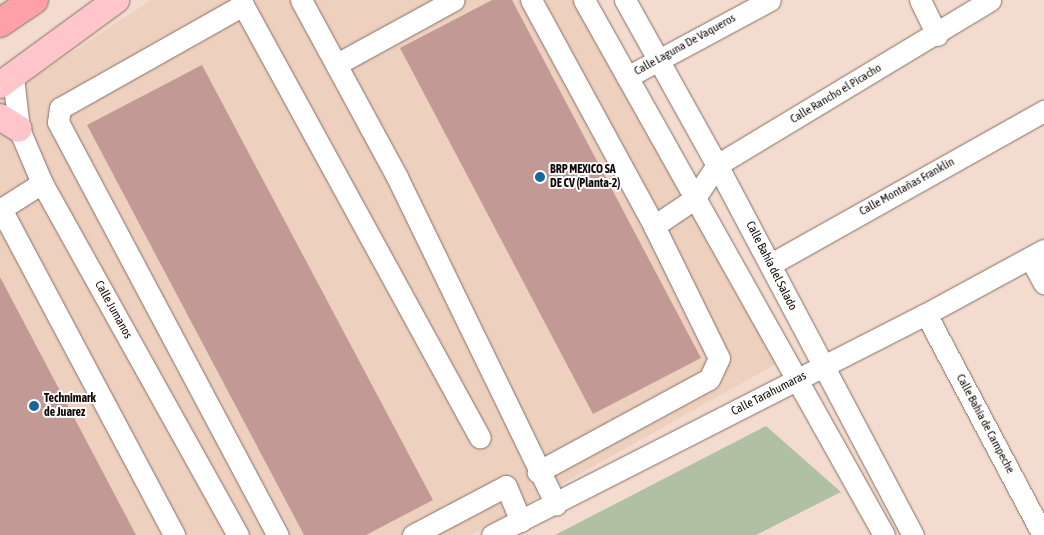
<!DOCTYPE html>
<meta charset="utf-8">
<style>
body{margin:0}
#map{position:relative;width:1044px;height:535px;overflow:hidden;background:#f3dccf;font-family:"Asap Condensed",sans-serif}
div>[style]{position:absolute}
.built>*{inset:0;background:#eed0bf}
.green>*{inset:0;background:#afc1a2}
.building>*{inset:0;background:#c29994}
.roads{filter:drop-shadow(0 0 1px #836f64) drop-shadow(0 0 1px #836f64)}
.minor>*{height:21px;margin:-10.5px;padding:0 10.5px;transform-origin:10.5px;border-radius:10.5px;background:#fff}
.major>*{height:26px;margin:-13px;padding:0 13px;transform-origin:13px;border-radius:13px;background:#fec6ca}
.highway>*{height:28px;margin:-14px;padding:0 14px;transform-origin:14px;border-radius:14px;background:#fea0a7}
.dots>*{width:14px;height:14px;translate:-50% -50%;box-sizing:border-box;border:2px solid #fff;border-radius:50%}
span{translate:-50% -50%;white-space:nowrap;text-align:center;line-height:1.15;-webkit-text-stroke:4px #fff;paint-order:stroke}
.street-label{font-size:12px;color:#120a07}
.poi-label{font-size:12px;color:#120a07;font-weight:700}
.left{translate:0 -50%;text-align:left}
</style>
<div id="map">
<div class="built">
<i style="clip-path:polygon(151px 0,597px 0,792px 355px,471px 535px,0 535px,0 100px)"></i>
</div>
<div class="green">
<i style="clip-path:polygon(766px 426px,841px 492px,756px 535px,555px 535px)"></i>
</div>
<div class="building">
<i style="clip-path:polygon(492px 0,512px 0,701px 358px,593px 414px,400px 48px)"></i>
<i style="clip-path:polygon(202px 65px,433px 500px,366px 535px,304px 535px,87px 125px)"></i>
<i style="clip-path:polygon(0 277px,136px 535px,0 535px)"></i>
</div>
<div class="roads">
<div class="minor">
<i style="left:241px;top:0;width:5px;rotate:68deg"></i>
<i style="left:243px;top:5px;width:210px;rotate:150.6deg"></i>
<i style="left:60px;top:108px;width:14px;rotate:98deg"></i>
<i style="left:58px;top:122px;width:468px;rotate:62deg"></i>
<i style="left:301px;top:0;width:201px;rotate:61.5deg"></i>
<i style="left:397px;top:177px;width:364px;rotate:64.1deg"></i>
<i style="left:531px;top:0;width:257px;rotate:61.4deg"></i>
<i style="left:654px;top:226px;width:147px;rotate:63.8deg"></i>
<i style="left:719px;top:358px;width:23px;rotate:115deg"></i>
<i style="left:709px;top:379px;width:195px;rotate:151.5deg"></i>
<i style="left:584px;top:0;width:613px;rotate:60.72deg"></i>
<i style="left:625px;top:0;width:189px;rotate:60.9deg"></i>
<i style="left:717px;top:165px;width:419px;rotate:62.1deg"></i>
<i style="left:920px;top:0;width:39px;rotate:64deg"></i>
<i style="left:243px;top:5px;width:493px;rotate:61.3deg"></i>
<i style="left:337px;top:64px;width:133px;rotate:-28.7deg"></i>
<i style="left:13px;top:77px;width:52px;rotate:83.4deg"></i>
<i style="left:19px;top:129px;width:59px;rotate:66.9deg"></i>
<i style="left:42px;top:183px;width:403px;rotate:60.9deg"></i>
<i style="left:627px;top:77px;width:162px;rotate:-28.3deg"></i>
<i style="left:42px;top:183px;width:49px;rotate:147.6deg"></i>
<i style="left:1px;top:209px;width:369px;rotate:62deg"></i>
<i style="left:654px;top:226px;width:48px;rotate:-34deg"></i>
<i style="left:694px;top:199px;width:41px;rotate:-55.9deg"></i>
<i style="left:717px;top:165px;width:319px;rotate:-31.1deg"></i>
<i style="left:1030px;top:258px;width:29px;rotate:61deg"></i>
<i style="left:771px;top:264px;width:313px;rotate:-29.3deg"></i>
<i style="left:926px;top:314px;width:250px;rotate:62.1deg"></i>
<i style="left:413px;top:535px;width:105px;rotate:-27.8deg"></i>
<i style="left:506px;top:486px;width:38px;rotate:67deg"></i>
<i style="left:492px;top:535px;width:487px;rotate:-27deg"></i>
<i style="left:926px;top:314px;width:134px;rotate:-28.5deg"></i>
</div>
<div class="major">
<i style="left:0;top:85px;width:144px;rotate:-36.2deg"></i>
<i style="left:0;top:117px;width:22px;rotate:32deg"></i>
</div>
<div class="highway">
<i style="left:0;top:23px;width:41px;rotate:-34.1deg"></i>
</div>
</div>
<div class="dots">
<i style="left:540px;top:177px;background:#17689a"></i>
<i style="left:34px;top:406px;background:#17689a"></i>
</div>
<div class="street-label">
<span style="left:685px;top:45px;rotate:-29deg">Calle Laguna De Vaqueros</span>
<span style="left:836px;top:94px;rotate:-31deg">Calle Rancho el Picacho</span>
<span style="left:907px;top:187px;rotate:-29deg">Calle Montañas Franklin</span>
<span style="left:771px;top:266px;rotate:63deg">Calle Bahía del Salado</span>
<span style="left:113px;top:310px;rotate:61deg">Calle Jumanos</span>
<span style="left:769px;top:394px;rotate:-27deg">Calle Tarahumaras</span>
<span style="left:985px;top:424px;rotate:62deg">Calle Bahía de Campeche</span>
</div>
<div class="poi-label">
<span class="left" style="left:550px;top:177px">BRP MEXICO SA<br>DE CV (Planta-2)</span>
<span class="left" style="left:44px;top:406px">Technimark<br>de Juarez</span>
</div>
</div>
